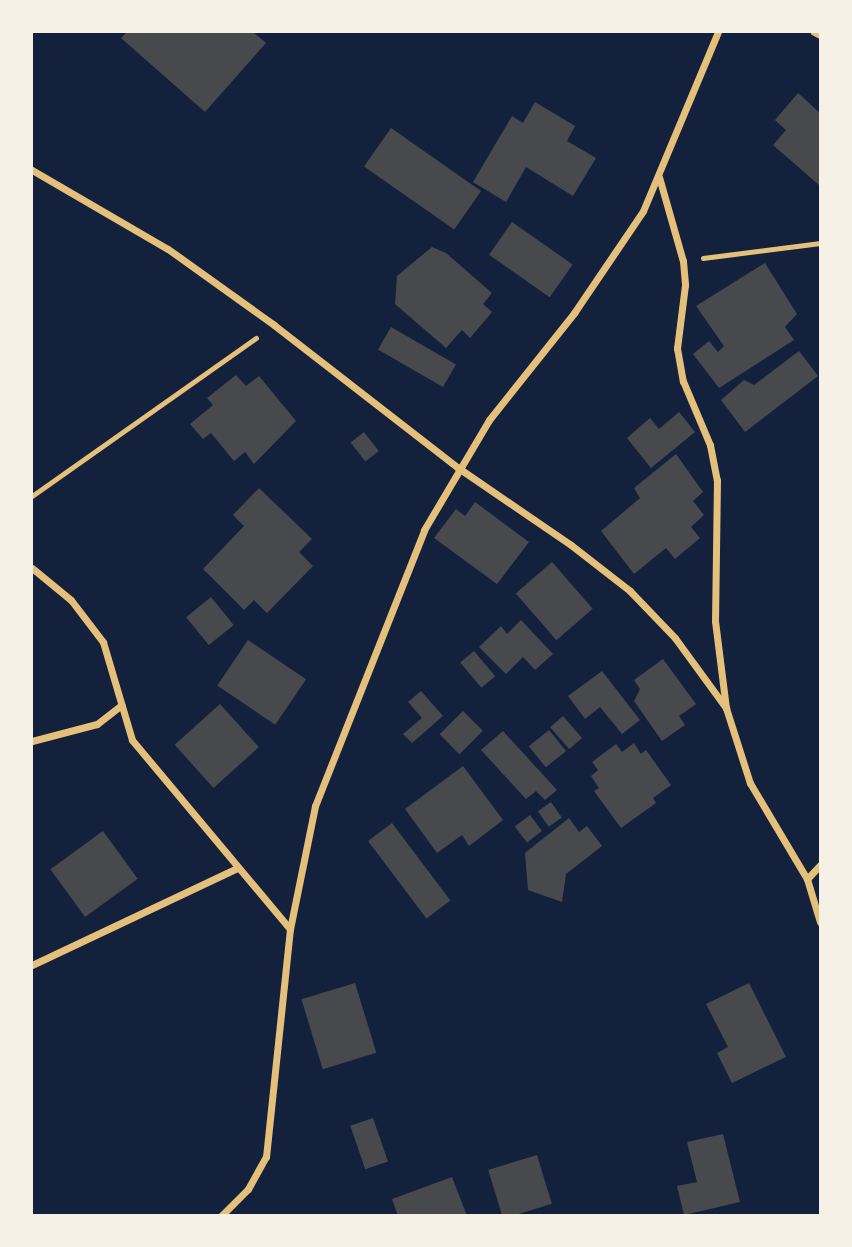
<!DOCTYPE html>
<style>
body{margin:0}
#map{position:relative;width:852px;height:1247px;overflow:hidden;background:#14213d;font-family:"DejaVu Sans",sans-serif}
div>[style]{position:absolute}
.building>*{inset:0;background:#48494c;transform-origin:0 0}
.path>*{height:4.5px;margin:-2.25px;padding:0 2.25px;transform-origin:2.25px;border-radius:2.25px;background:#e5c07b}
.minor>*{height:7px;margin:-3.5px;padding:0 3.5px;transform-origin:3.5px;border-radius:3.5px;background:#e5c07b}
span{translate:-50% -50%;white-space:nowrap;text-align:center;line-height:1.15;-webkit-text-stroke:5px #f6f1e7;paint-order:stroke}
.frame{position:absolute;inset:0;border:33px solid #f6f1e7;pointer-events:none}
</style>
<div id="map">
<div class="building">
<i style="clip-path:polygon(127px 32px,253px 32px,266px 43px,205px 112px,121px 38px)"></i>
<i style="clip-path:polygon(798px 93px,820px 113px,819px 185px,773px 145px,786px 130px,775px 120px)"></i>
<i style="clip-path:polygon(535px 102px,575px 126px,567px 141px,596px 158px,573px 196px,526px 167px,506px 202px,473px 182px,512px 116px,523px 123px)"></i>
<i style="left:391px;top:128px;width:110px;height:47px;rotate:35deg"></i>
<i style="left:512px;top:222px;width:74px;height:40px;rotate:35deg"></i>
<i style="clip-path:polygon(432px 247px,446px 253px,492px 293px,483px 304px,492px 312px,470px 338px,462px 330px,446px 348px,395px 304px,397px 276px)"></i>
<i style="clip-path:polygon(765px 263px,797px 314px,785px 327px,794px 340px,719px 388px,693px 354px,709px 341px,718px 352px,724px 346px,696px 306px)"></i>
<i style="left:391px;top:327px;width:75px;height:26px;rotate:30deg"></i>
<i style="clip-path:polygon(799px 351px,818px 376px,745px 432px,721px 400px,744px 380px,754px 385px)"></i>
<i style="clip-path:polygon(236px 375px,246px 386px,259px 376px,296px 421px,254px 464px,245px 452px,234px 461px,211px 433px,203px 439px,190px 424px,213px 405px,207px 398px)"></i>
<i style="clip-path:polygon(679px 412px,695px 432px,651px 468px,627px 438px,650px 418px,659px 429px)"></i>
<i style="left:364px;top:432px;width:24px;height:17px;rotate:52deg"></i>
<i style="clip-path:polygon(676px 454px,703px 492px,693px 501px,704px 515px,691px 527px,700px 538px,675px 559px,666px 548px,634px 574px,601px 531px,640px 498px,634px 488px)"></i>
<i style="clip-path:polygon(259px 488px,312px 539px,299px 552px,313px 566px,267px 613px,254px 600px,244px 610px,203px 569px,244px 526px,233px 515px)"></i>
<i style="clip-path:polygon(475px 502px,529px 542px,497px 584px,434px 538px,456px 509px,465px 516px)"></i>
<i style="left:552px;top:562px;width:62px;height:48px;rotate:49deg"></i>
<i style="left:211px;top:597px;width:36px;height:32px;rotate:51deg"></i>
<i style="clip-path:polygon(521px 620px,553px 654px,535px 670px,523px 657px,506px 674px,479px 647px,501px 626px,507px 634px)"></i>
<i style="left:248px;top:640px;width:70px;height:55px;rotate:34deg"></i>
<i style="left:474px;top:651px;width:33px;height:18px;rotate:50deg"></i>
<i style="clip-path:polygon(663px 659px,696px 704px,679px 716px,685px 725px,662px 741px,634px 701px,640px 689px,634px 680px)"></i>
<i style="clip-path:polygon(602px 671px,640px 720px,622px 734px,600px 707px,585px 719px,568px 696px)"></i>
<i style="clip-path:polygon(421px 691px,443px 716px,412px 743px,403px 734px,422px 718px,408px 702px)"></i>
<i style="left:220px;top:704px;width:58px;height:61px;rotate:48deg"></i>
<i style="left:463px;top:711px;width:28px;height:33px;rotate:45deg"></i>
<i style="left:563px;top:716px;width:29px;height:17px;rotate:49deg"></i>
<i style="left:549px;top:730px;width:27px;height:26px;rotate:51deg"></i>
<i style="clip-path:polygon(503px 731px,557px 790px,545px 800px,536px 791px,526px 799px,481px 750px)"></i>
<i style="clip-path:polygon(634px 743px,641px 754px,646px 750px,671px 785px,653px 798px,656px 803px,621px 828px,594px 791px,599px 788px,591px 776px,598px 770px,592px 762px,616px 744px,622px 752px)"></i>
<i style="clip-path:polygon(463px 766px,503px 820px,469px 846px,462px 835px,437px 853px,405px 809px)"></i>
<i style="left:551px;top:802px;width:19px;height:16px;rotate:55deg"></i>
<i style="left:530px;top:815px;width:20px;height:19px;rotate:53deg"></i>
<i style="clip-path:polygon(569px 818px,579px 832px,587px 826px,602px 846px,566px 874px,562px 902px,528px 890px,525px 853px)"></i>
<i style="left:392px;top:823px;width:97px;height:30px;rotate:53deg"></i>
<i style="left:103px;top:831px;width:59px;height:65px;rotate:54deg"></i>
<i style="left:355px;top:983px;width:73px;height:56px;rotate:73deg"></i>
<i style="clip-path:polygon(749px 983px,786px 1057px,732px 1083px,717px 1053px,728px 1047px,706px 1004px)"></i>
<i style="left:373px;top:1118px;width:46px;height:24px;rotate:71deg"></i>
<i style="clip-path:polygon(723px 1134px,740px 1202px,684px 1215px,677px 1186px,697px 1182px,687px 1142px)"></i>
<i style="left:537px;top:1155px;width:51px;height:51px;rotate:73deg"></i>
<i style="clip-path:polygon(452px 1177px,467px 1216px,398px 1216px,392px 1199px)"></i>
</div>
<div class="path">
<i style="left:703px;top:258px;width:118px;rotate:-7.3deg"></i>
<i style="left:32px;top:496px;width:274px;rotate:-35.2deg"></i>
</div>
<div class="minor">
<i style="left:814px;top:32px;width:7px;rotate:27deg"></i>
<i style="left:32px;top:170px;width:157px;rotate:30.2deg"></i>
<i style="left:168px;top:249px;width:130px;rotate:35.6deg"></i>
<i style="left:274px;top:325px;width:232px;rotate:37.8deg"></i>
<i style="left:457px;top:467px;width:138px;rotate:34.4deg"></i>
<i style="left:571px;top:545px;width:75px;rotate:37.9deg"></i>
<i style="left:630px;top:591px;width:65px;rotate:46.2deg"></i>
<i style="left:675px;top:638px;width:87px;rotate:53.9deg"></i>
<i style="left:659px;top:177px;width:87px;rotate:74.1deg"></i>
<i style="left:683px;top:261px;width:24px;rotate:85deg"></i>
<i style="left:685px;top:285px;width:64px;rotate:97.2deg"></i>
<i style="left:677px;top:348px;width:34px;rotate:80deg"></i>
<i style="left:683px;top:381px;width:69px;rotate:67.1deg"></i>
<i style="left:710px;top:445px;width:36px;rotate:79deg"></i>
<i style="left:717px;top:480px;width:141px;rotate:90.8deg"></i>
<i style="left:715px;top:621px;width:88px;rotate:82.8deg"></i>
<i style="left:726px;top:708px;width:79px;rotate:72.3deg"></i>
<i style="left:750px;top:783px;width:112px;rotate:59.3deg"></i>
<i style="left:807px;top:879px;width:45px;rotate:73.2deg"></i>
<i style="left:32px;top:568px;width:50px;rotate:39.4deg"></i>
<i style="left:71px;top:600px;width:53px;rotate:52.7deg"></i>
<i style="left:103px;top:642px;width:102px;rotate:73.5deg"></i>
<i style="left:132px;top:740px;width:246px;rotate:50.1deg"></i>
<i style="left:32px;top:741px;width:67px;rotate:-14.7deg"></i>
<i style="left:97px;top:724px;width:31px;rotate:-38deg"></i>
<i style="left:807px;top:879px;width:19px;rotate:-47deg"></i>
<i style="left:32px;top:965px;width:227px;rotate:-25.3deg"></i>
<i style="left:221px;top:1216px;width:38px;rotate:-45deg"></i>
<i style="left:248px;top:1189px;width:37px;rotate:-61deg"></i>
<i style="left:266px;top:1157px;width:229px;rotate:-84deg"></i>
<i style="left:290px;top:929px;width:126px;rotate:-78.5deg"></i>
<i style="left:315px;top:806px;width:297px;rotate:-68.4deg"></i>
<i style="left:424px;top:530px;width:128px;rotate:-59.4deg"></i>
<i style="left:489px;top:420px;width:137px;rotate:-51.5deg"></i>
<i style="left:574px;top:313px;width:123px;rotate:-55.9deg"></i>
<i style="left:643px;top:211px;width:194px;rotate:-67.3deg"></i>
</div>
<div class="frame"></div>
</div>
